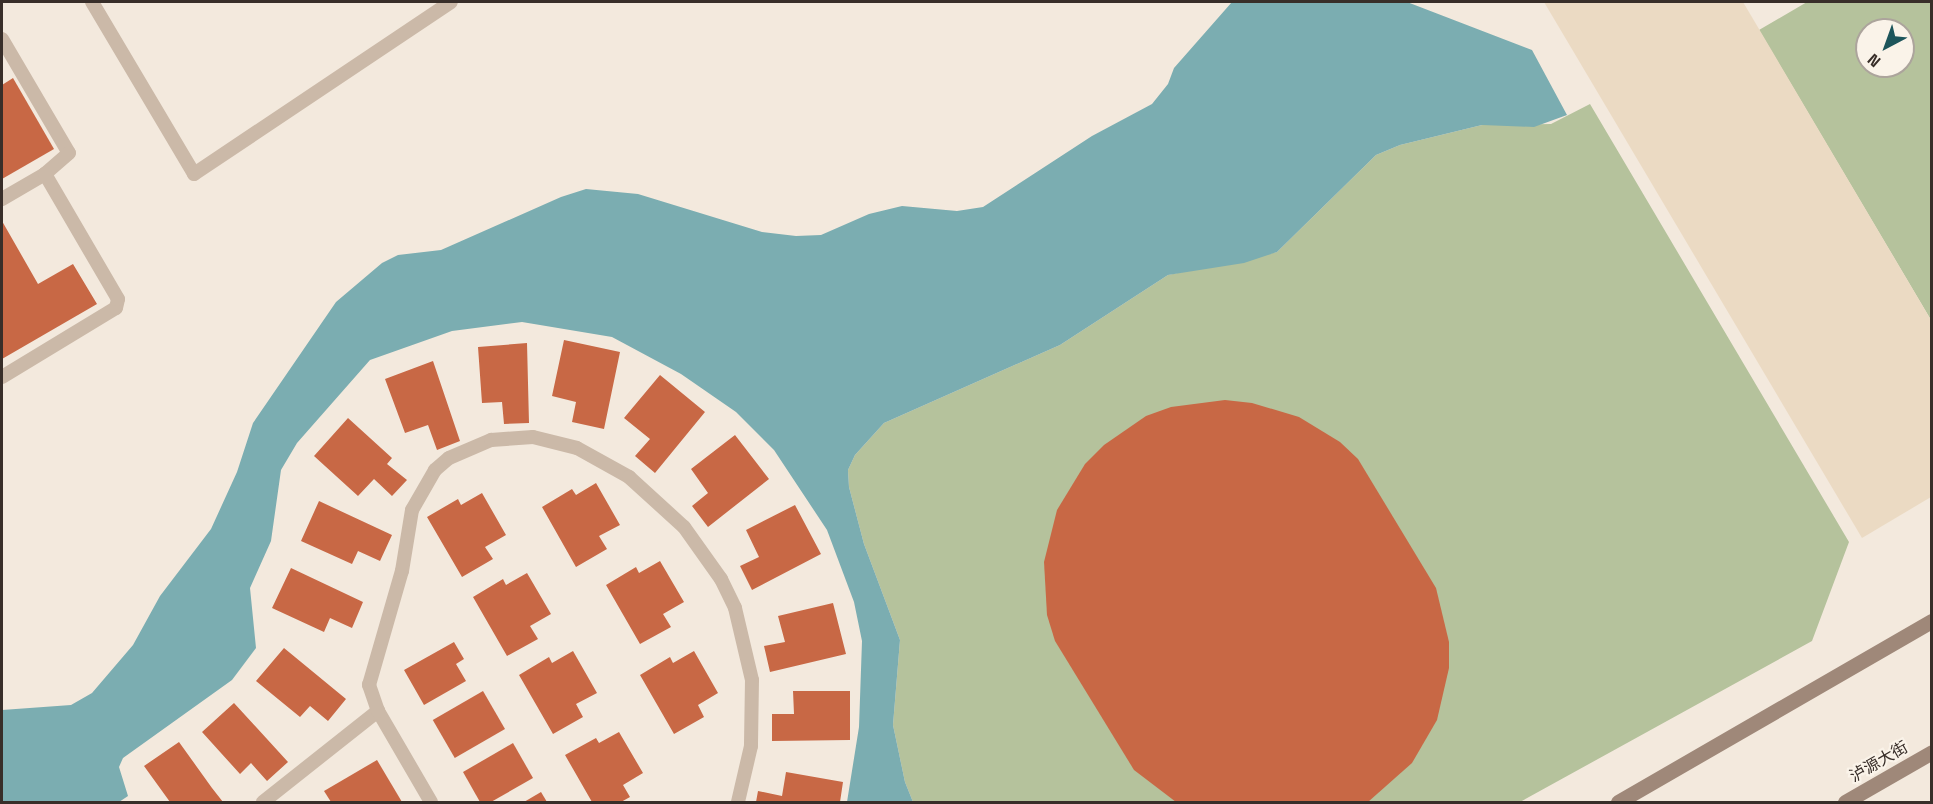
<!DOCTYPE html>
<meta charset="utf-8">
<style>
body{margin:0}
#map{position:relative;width:1933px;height:804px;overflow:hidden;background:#f3e9dd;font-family:"Space Grotesk","Noto Sans SC",sans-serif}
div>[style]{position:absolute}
.green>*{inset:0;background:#b5c29c}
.plaza>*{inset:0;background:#ebdac3}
.water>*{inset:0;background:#7badb1}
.building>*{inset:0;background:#c86845;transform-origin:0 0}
.lane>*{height:14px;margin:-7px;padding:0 7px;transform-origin:7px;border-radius:7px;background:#cbb9a8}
.secondary>*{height:15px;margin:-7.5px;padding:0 7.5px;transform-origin:7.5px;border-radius:7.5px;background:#9f8879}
span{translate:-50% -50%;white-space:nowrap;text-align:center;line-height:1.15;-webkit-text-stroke:4.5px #faf3e9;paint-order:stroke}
.street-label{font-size:16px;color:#382e29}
.frame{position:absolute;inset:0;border:3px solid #382e29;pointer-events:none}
.north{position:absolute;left:1855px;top:18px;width:60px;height:60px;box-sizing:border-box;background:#faf3e9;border:2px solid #aca49c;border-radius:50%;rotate:221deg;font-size:16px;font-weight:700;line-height:24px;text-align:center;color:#382e29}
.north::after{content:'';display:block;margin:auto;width:21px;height:27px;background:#1d555b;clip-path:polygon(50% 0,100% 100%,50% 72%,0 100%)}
</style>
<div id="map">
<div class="green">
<i style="clip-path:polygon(evenodd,1807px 2px,1931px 2px,1931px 320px,1759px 30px,1807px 2px,1867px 30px,1903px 30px,1903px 66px,1867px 66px,1867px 30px)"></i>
<i style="clip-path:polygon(1590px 104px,1849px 542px,1812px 641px,1520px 802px,913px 802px,905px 782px,893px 725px,900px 640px,864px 544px,849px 487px,848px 470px,855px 455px,884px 423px,1060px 345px,1168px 275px,1277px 252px,1376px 155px,1400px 145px,1482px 125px,1551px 124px)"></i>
</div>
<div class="plaza">
<i style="clip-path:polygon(1544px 2px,1743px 2px,1931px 320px,1931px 497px,1862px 538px)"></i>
</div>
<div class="water">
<i style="clip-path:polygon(1232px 2px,1407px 2px,1532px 50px,1567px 115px,1534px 127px,1482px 125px,1400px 145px,1376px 155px,1277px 252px,1244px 263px,1168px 275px,1060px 345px,884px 423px,855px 455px,848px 470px,849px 487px,864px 544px,900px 640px,893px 725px,905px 782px,913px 802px,847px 802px,859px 727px,862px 641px,854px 602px,827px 530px,774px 450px,736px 412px,681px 374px,612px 337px,522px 322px,452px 331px,370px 360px,297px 443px,281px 470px,271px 541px,250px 588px,256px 648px,232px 680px,123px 758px,119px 767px,128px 796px,119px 802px,2px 802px,2px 710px,71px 705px,92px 693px,133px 645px,160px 596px,211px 529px,237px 472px,253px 423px,336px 302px,382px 263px,398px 255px,441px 250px,561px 197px,586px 189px,638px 194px,762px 232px,796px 236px,821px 235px,869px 214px,902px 206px,957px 211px,983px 207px,1092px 136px,1152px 104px,1168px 84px,1174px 68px)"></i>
</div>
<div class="building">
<i style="clip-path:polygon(13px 78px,54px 149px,2px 179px,2px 85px)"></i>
<i style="clip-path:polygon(2px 221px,38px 284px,73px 264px,97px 304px,2px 359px)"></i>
<i style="clip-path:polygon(564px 340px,620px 352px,604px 429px,572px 422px,576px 402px,552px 396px)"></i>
<i style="clip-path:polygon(527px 343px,529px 423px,504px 424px,502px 402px,482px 403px,478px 347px)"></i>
<i style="clip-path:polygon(433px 361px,460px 441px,437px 450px,428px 425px,405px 433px,385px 379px)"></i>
<i style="clip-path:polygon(660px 375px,705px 412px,655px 473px,635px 456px,650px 439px,624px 418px)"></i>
<i style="clip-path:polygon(1225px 400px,1252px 403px,1299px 417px,1340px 442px,1358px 459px,1436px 588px,1449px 642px,1449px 668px,1437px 720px,1412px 763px,1368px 802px,1176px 802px,1134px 770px,1055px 641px,1047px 615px,1044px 562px,1057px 510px,1085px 464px,1104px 445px,1146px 416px,1171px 407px)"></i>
<i style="clip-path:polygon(348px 418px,392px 458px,387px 464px,407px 480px,392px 496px,374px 479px,358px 496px,314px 456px)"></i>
<i style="clip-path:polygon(735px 435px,769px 479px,708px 527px,692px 506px,708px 493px,691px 469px)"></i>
<i style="clip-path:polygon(596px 483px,620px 525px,599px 536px,607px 549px,576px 567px,542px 507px,572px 489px,576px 495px)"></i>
<i style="clip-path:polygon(482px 493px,506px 535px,485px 547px,493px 559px,462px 577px,427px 517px,458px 499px,461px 505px)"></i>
<i style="clip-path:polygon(319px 501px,392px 535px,380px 561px,358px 551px,352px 564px,301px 541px)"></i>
<i style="clip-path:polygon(795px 505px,821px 554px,752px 590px,740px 566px,759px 557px,746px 530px)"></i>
<i style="clip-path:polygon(660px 561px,684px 602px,663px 614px,671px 627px,640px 644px,606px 585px,636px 567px,639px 573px)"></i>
<i style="clip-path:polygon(291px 568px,363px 602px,352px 628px,330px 618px,324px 632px,272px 608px)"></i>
<i style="clip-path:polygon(527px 573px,551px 614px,530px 626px,538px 639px,507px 656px,473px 597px,503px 579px,506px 585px)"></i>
<i style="clip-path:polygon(833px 603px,846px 654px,770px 672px,764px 646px,785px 642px,778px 616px)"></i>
<i style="clip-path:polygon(454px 642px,464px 659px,456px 664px,466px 681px,424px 705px,404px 670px)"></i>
<i style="clip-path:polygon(284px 648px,346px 699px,328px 721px,310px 706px,300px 717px,256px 681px)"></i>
<i style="clip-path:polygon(573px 651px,597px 693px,576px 704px,583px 717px,553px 734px,519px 675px,549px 657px,552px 663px)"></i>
<i style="clip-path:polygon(694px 651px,718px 693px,698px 705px,704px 717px,674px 734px,640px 675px,670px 657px,673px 663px)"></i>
<i style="left:483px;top:691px;width:44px;height:58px;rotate:60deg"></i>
<i style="clip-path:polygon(793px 691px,850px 691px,850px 740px,772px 741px,772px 714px,794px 714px)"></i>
<i style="clip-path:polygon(234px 703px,288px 762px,267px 781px,251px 763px,240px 774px,202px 732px)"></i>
<i style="clip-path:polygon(619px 732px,643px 773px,623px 785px,630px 797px,621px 802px,592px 802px,565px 755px,596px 738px,599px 743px)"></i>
<i style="clip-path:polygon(179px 742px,212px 788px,223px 802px,170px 802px,144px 766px)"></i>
<i style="clip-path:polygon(513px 743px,533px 778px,491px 802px,480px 802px,463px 772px)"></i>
<i style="clip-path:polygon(377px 760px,402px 802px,331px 802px,324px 791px)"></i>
<i style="clip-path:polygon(786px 772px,843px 782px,840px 802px,756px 802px,758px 791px,782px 796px)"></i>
<i style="clip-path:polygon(541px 792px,547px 802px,524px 802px)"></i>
</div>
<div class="lane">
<i style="left:92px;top:2px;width:200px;rotate:59.3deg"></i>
<i style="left:194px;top:174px;width:309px;rotate:-33.8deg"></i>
<i style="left:2px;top:39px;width:132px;rotate:59.6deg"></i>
<i style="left:69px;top:153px;width:32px;rotate:139deg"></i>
<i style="left:45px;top:174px;width:50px;rotate:149.8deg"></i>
<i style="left:2px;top:377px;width:133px;rotate:-31.2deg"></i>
<i style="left:116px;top:308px;width:9px;rotate:-77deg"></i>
<i style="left:118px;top:299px;width:145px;rotate:-120.3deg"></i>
<i style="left:263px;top:802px;width:147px;rotate:-38.4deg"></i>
<i style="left:431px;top:802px;width:105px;rotate:-120.2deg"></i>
<i style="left:378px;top:711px;width:28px;rotate:-109deg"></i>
<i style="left:369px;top:685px;width:119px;rotate:-73.9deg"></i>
<i style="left:402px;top:571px;width:62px;rotate:-80.7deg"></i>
<i style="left:412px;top:510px;width:46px;rotate:-60.1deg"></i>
<i style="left:435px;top:470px;width:18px;rotate:-41deg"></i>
<i style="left:449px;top:458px;width:46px;rotate:-23.2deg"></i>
<i style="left:491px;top:440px;width:42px;rotate:-4.1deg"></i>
<i style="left:533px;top:437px;width:45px;rotate:14deg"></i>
<i style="left:577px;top:448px;width:60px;rotate:29.1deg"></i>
<i style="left:629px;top:477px;width:74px;rotate:42.3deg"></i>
<i style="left:684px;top:527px;width:64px;rotate:54.6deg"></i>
<i style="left:721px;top:579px;width:32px;rotate:64deg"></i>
<i style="left:735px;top:608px;width:74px;rotate:76.7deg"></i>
<i style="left:752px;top:680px;width:66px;rotate:90.9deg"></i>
<i style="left:751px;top:746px;width:57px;rotate:103.1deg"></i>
</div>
<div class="secondary">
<i style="left:1618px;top:802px;width:362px;rotate:-30deg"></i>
<i style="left:1845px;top:802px;width:100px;rotate:-29.9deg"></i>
</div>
<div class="street-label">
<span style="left:1879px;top:762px;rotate:-30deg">泸源大街</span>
</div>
<div class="frame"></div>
<div class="north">N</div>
</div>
